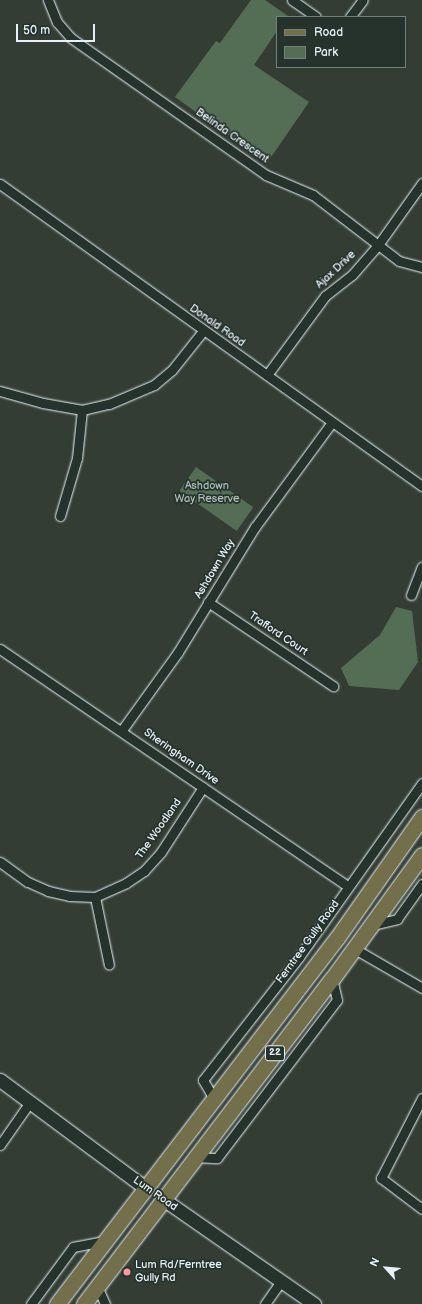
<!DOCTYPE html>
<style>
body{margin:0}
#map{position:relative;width:422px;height:1304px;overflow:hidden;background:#333d34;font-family:"Balsamiq Sans",sans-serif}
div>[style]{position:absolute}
.green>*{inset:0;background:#546e55;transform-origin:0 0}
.roads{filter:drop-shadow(0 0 1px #e8f1f8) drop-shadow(0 0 1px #e8f1f8)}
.street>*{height:9px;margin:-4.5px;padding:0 4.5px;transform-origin:4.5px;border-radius:4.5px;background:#26332d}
.secondary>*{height:13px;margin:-6.5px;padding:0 6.5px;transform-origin:6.5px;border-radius:6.5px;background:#26332d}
.primary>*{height:15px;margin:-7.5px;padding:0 7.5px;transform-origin:7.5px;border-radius:7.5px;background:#726f4a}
.dots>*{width:11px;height:11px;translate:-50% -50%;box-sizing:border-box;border:2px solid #26332d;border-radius:50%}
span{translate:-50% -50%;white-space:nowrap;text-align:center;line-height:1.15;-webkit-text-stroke:3.5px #26332d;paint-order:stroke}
.shield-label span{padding:1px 3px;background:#26332d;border:1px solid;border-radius:3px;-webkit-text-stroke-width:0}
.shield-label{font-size:10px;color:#e8f1f8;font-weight:700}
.street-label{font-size:11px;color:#e8f1f8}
.park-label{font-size:11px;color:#adbdb7}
.poi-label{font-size:11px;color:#e8f1f8}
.left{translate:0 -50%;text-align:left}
.legend{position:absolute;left:276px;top:16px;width:130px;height:52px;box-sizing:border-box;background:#26332d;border:1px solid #747f7e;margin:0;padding:5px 7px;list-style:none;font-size:12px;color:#e8f1f8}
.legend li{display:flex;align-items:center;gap:8px;height:20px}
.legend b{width:20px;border:1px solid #747f7e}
.north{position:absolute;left:366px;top:1248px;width:40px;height:40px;-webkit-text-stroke:3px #26332d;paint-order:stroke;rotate:297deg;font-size:11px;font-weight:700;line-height:16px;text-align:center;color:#e8f1f8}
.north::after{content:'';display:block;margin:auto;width:14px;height:18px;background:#e8f1f8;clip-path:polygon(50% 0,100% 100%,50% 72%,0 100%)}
.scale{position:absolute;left:16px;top:24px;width:79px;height:18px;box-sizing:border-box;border:2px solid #e8f1f8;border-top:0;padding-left:5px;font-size:12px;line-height:14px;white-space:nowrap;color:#e8f1f8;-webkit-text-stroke:3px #26332d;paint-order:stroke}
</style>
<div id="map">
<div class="green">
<i style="clip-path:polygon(251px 0,265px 0,288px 16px,277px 17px,277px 31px,254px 65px,309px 102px,267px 163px,175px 97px,216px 41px,220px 43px)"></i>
<i style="left:196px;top:467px;width:70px;height:29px;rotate:35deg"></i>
<i style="clip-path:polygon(396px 607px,412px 611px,418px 662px,399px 690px,349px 686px,341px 668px,380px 635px)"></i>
</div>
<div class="roads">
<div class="street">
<i style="left:48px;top:0;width:24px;rotate:68deg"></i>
<i style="left:57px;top:22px;width:21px;rotate:49deg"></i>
<i style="left:71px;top:38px;width:238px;rotate:35.1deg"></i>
<i style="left:266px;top:175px;width:51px;rotate:23.1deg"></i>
<i style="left:313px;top:195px;width:108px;rotate:37.5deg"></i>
<i style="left:399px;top:261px;width:24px;rotate:15deg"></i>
<i style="left:292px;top:0;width:29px;rotate:35deg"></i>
<i style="left:350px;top:17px;width:21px;rotate:-53deg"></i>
<i style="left:0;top:184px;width:519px;rotate:35.59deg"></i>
<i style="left:267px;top:375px;width:98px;rotate:-53.7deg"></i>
<i style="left:325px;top:296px;width:34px;rotate:-38deg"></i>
<i style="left:352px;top:275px;width:40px;rotate:-49deg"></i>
<i style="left:378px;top:245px;width:76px;rotate:-54.6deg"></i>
<i style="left:0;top:391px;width:45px;rotate:15.6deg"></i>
<i style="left:43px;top:403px;width:40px;rotate:10deg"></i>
<i style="left:82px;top:410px;width:28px;rotate:-13deg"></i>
<i style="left:109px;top:404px;width:49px;rotate:-22.9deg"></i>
<i style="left:154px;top:385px;width:23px;rotate:-40deg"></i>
<i style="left:172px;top:370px;width:50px;rotate:-51.5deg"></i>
<i style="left:60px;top:516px;width:60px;rotate:-73.7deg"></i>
<i style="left:77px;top:458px;width:48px;rotate:-84.1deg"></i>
<i style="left:411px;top:595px;width:30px;rotate:-69deg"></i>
<i style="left:208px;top:602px;width:151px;rotate:33.9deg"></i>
<i style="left:0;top:649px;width:421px;rotate:34.3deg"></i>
<i style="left:122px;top:730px;width:96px;rotate:-54.3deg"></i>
<i style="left:178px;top:652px;width:147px;rotate:-58.4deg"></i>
<i style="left:255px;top:527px;width:130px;rotate:-53.7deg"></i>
<i style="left:0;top:862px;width:34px;rotate:36deg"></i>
<i style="left:28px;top:882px;width:22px;rotate:24deg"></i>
<i style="left:48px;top:891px;width:22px;rotate:13deg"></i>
<i style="left:69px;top:896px;width:26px;rotate:2deg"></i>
<i style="left:95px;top:897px;width:34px;rotate:-24deg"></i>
<i style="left:126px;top:883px;width:22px;rotate:-34deg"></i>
<i style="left:144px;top:871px;width:25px;rotate:-48deg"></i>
<i style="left:161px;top:852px;width:77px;rotate:-57.1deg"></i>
<i style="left:95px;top:897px;width:69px;rotate:78.4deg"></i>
<i style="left:372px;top:925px;width:26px;rotate:-13deg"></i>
<i style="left:397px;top:919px;width:43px;rotate:-54.5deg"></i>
<i style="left:355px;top:949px;width:78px;rotate:30.2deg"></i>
<i style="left:422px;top:1098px;width:90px;rotate:117.1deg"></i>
<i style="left:381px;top:1178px;width:51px;rotate:37.1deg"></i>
<i style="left:214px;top:1099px;width:22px;rotate:-120deg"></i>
<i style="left:203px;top:1080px;width:156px;rotate:-52deg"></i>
<i style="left:299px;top:957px;width:213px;rotate:-54.7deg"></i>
<i style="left:0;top:1145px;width:52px;rotate:-55.1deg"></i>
<i style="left:195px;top:1157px;width:22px;rotate:3deg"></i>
<i style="left:217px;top:1158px;width:198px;rotate:-52.8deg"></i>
<i style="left:337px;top:1000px;width:22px;rotate:-103deg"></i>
<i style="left:97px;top:1286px;width:20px;rotate:66deg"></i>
<i style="left:31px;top:1304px;width:71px;rotate:-53.6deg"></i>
<i style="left:73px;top:1247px;width:32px;rotate:-11deg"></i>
<i style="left:265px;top:1304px;width:28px;rotate:-55deg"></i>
</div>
<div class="secondary">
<i style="left:0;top:1080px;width:179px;rotate:36.6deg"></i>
<i style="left:163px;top:1199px;width:184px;rotate:34.8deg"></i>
</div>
<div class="primary">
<i style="left:57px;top:1304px;width:461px;rotate:-52.6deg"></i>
<i style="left:337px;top:938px;width:148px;rotate:-54.9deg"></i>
<i style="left:84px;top:1304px;width:409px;rotate:-52.7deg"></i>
<i style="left:332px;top:979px;width:153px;rotate:-54deg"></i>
</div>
</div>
<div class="dots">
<i style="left:127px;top:1272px;background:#ff9aa2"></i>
</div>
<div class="shield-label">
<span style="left:275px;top:1053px">22</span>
</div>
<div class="street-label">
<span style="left:232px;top:136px;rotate:35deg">Belinda Crescent</span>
<span style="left:336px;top:270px;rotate:-43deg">Ajax Drive</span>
<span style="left:217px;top:326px;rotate:35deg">Donald Road</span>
<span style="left:215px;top:569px;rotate:-59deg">Ashdown Way</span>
<span style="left:278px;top:634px;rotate:34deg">Trafford Court</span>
<span style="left:181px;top:757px;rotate:35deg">Sheringham Drive</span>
<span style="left:159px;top:829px;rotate:-55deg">The Woodland</span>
<span style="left:308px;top:942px;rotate:-54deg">Ferntree Gully Road</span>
<span style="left:155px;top:1194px;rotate:35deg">Lum Road</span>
</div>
<div class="park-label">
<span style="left:207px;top:493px">Ashdown<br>Way Reserve</span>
</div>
<div class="poi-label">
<span class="left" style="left:135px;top:1272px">Lum Rd/Ferntree<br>Gully Rd</span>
</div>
<ul class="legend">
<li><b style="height:5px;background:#726f4a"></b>Road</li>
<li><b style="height:11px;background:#546e55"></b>Park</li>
</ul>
<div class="north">N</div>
<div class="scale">50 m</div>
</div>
